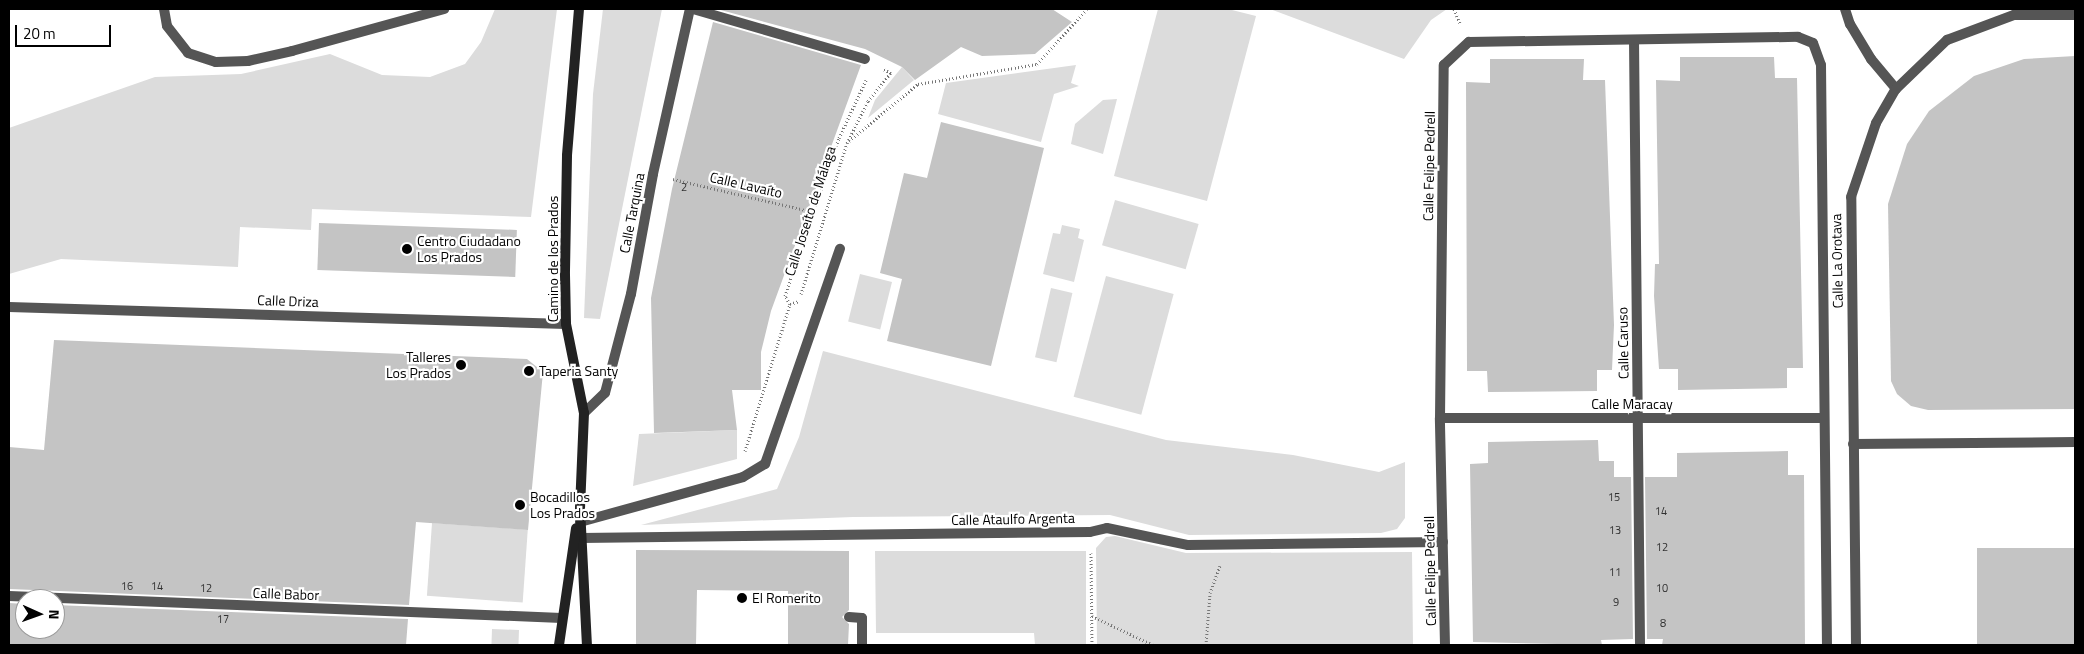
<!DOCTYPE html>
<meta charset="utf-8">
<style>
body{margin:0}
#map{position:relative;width:2084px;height:654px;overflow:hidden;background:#fff;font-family:"Titillium Web",sans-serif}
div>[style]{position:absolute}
.green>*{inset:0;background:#dcdcdc;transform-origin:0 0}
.building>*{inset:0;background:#c4c4c4;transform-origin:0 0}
.path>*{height:3px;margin-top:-1.5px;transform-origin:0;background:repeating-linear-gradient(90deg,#777 0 1px,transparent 0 3.5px)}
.lane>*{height:10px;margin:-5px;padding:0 5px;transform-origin:5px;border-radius:5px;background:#555}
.street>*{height:10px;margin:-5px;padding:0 5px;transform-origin:5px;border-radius:5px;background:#555}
.secondary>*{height:10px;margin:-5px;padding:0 5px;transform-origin:5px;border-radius:5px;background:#222}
.dots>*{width:14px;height:14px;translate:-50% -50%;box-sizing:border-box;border:2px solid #fff;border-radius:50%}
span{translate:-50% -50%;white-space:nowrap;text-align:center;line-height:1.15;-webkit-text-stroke:4.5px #fff;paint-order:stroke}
.number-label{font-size:11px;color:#313131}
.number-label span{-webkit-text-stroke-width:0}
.street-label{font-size:14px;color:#000}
.poi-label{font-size:14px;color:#000}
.left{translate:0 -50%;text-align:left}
.right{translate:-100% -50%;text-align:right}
.frame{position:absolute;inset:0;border:10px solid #000;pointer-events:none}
.north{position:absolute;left:15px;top:589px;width:50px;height:50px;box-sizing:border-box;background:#fff;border:1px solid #999;border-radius:50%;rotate:92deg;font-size:14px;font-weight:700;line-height:20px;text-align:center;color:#000}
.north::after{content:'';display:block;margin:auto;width:18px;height:22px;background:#000;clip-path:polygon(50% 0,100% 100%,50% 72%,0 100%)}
.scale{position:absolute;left:15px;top:25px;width:96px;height:22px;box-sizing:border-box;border:2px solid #000;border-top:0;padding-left:6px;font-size:15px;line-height:18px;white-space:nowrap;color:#000;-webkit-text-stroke:4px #fff;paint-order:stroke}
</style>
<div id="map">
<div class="green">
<i style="clip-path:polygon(495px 9px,557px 9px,531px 217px,312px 209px,311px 230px,240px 227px,238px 267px,61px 259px,9px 274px,9px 128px,155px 77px,241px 74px,330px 54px,382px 75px,430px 77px,465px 64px,481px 42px)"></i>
<i style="clip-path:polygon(603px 9px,662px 9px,600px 319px,584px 318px,593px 94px)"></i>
<i style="clip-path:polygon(1158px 9px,1228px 9px,1256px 16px,1207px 201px,1114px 176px)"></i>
<i style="clip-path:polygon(1270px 9px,1447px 9px,1431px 20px,1404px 59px)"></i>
<i style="clip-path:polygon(1076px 65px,1071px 83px,1079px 86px,1054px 94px,1041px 142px,938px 114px,946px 83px)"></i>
<i style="clip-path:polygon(902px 67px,914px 80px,868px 118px,875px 100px)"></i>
<i style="clip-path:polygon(1117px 99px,1103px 154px,1071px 144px,1075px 124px,1103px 100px)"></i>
<i style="left:1115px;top:200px;width:87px;height:47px;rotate:16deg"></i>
<i style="clip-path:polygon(1062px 225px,1080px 229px,1078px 238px,1084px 240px,1074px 282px,1043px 274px,1053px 233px,1060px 234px)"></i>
<i style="left:860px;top:274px;width:33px;height:49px;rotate:14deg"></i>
<i style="left:1106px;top:276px;width:70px;height:125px;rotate:15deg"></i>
<i style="left:1051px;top:288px;width:22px;height:71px;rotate:13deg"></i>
<i style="clip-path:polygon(823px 351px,1166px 440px,1293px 455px,1379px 472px,1405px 462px,1405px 518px,1397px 529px,1381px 533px,1189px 535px,1110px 515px,853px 517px,641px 525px,777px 489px,799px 437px)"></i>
<i style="clip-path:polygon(737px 430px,737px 459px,633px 486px,639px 434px)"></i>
<i style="left:432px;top:523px;width:96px;height:73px;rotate:4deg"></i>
<i style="clip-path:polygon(1115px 536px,1186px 553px,1412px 552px,1413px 645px,1097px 645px,1096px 548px,1106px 537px)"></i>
<i style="clip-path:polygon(875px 551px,1086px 551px,1086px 645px,1035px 645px,1034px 633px,876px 633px)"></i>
<i style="left:492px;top:629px;width:27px;height:16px;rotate:2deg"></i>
</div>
<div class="building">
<i style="clip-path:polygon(717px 9px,1052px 9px,1072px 22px,1035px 54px,982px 56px,961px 47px,915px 80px,902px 67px,865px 49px)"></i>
<i style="clip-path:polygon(713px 22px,861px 65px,771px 311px,761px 352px,761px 390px,732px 390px,737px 430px,654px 433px,651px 298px,672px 189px)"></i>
<i style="clip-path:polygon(2075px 56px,2075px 409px,1928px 410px,1911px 406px,1897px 394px,1891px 381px,1888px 204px,1907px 144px,1929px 111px,1974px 76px,2024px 59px)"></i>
<i style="clip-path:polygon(1680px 57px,1774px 57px,1775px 78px,1797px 78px,1803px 368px,1787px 368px,1787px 388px,1678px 390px,1678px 369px,1659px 369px,1654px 296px,1655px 264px,1659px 264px,1656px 80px,1680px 81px)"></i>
<i style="clip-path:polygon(1490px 59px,1584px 59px,1583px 80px,1605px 80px,1614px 325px,1612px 370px,1597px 370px,1597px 391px,1488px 392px,1487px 371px,1467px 371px,1466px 82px,1490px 83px)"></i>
<i style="clip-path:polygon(941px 122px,1044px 148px,991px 366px,887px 341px,902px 279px,880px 273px,904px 173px,927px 178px)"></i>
<i style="left:319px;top:223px;width:198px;height:47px;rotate:2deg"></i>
<i style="clip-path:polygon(54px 340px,527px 359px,543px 372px,528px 530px,416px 522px,409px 605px,9px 589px,9px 447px,44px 450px)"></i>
<i style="clip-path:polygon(1598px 440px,1599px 461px,1614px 461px,1614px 477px,1631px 477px,1633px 639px,1601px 640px,1602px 645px,1473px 642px,1470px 464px,1488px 463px,1488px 442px)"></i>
<i style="clip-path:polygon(1788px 451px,1788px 475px,1804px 475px,1805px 645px,1662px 645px,1663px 639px,1647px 639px,1645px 477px,1677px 477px,1677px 453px)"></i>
<i style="left:2075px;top:548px;width:97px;height:98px;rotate:90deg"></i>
<i style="clip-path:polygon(636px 550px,849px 551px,849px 610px,842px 617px,849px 624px,848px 645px,788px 645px,788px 591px,697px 590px,696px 645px,636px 645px)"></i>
<i style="clip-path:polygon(9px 603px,25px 604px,25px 629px,55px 629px,55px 605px,408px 619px,406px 645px,9px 645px)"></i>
</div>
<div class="path">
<i style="left:1454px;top:9px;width:15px;rotate:67deg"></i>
<i style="left:849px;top:141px;width:89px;rotate:-39.6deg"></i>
<i style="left:918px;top:84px;width:121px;rotate:-9.5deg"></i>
<i style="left:1037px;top:64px;width:74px;rotate:-47.7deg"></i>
<i style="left:673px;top:179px;width:145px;rotate:13.2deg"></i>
<i style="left:801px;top:294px;width:158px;rotate:-73.1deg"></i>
<i style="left:847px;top:143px;width:47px;rotate:-63.4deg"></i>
<i style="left:868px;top:101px;width:36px;rotate:-51deg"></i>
<i style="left:891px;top:73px;width:9px;rotate:-153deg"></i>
<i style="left:790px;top:304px;width:9px;rotate:-18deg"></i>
<i style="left:790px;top:304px;width:9px;rotate:-122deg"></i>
<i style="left:785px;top:296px;width:84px;rotate:-71.4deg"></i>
<i style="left:812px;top:216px;width:83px;rotate:-70.9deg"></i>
<i style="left:839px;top:138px;width:64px;rotate:-65deg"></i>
<i style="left:745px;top:451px;width:154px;rotate:-73deg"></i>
<i style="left:1091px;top:553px;width:92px;rotate:89.4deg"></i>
<i style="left:1092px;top:616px;width:68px;rotate:25.4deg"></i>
<i style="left:1206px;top:645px;width:52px;rotate:-85.6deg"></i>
<i style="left:1210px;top:593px;width:29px;rotate:-70deg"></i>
</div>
<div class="lane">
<i style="left:693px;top:9px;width:179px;rotate:16.2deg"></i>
<i style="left:849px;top:617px;width:13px;rotate:4deg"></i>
<i style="left:862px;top:618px;width:27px;rotate:90deg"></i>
</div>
<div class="street">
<i style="left:164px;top:9px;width:17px;rotate:80deg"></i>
<i style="left:167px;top:26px;width:34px;rotate:52deg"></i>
<i style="left:188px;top:53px;width:29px;rotate:18deg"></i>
<i style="left:216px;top:62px;width:32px;rotate:-2deg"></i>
<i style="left:248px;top:61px;width:45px;rotate:-12.8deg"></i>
<i style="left:292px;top:51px;width:158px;rotate:-15.4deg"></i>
<i style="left:1845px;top:9px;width:16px;rotate:72deg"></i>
<i style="left:1850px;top:24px;width:41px;rotate:59deg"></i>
<i style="left:1871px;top:59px;width:39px;rotate:50deg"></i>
<i style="left:1634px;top:40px;width:605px;rotate:89.43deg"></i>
<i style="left:9px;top:307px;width:557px;rotate:1.75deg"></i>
<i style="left:584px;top:413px;width:29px;rotate:-44deg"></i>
<i style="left:605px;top:393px;width:102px;rotate:-75.3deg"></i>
<i style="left:631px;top:294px;width:122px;rotate:-79.6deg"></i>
<i style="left:653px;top:174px;width:169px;rotate:-77.4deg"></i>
<i style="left:1440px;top:418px;width:383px"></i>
<i style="left:1853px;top:444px;width:222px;rotate:-0.5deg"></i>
<i style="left:580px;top:522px;width:169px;rotate:-15.4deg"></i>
<i style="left:743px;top:477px;width:26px;rotate:-31deg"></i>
<i style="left:765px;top:464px;width:228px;rotate:-70.8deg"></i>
<i style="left:581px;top:538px;width:509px;rotate:-0.68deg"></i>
<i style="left:1090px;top:532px;width:17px;rotate:-13deg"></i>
<i style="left:1107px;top:528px;width:83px;rotate:11.9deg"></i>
<i style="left:1188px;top:545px;width:255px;rotate:-0.7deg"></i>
<i style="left:9px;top:596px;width:553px;rotate:2.28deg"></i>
<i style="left:1445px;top:645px;width:227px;rotate:-91.3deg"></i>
<i style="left:1440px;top:418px;width:353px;rotate:-89.4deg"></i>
<i style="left:1444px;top:65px;width:34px;rotate:-43deg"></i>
<i style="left:1469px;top:42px;width:329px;rotate:-0.9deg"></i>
<i style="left:1798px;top:37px;width:16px;rotate:22deg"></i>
<i style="left:1813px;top:43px;width:23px;rotate:70deg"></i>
<i style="left:1821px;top:65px;width:580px;rotate:89.41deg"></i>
<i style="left:1856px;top:645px;width:448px;rotate:-90.6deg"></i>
<i style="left:1851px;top:197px;width:78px;rotate:-71.3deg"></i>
<i style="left:1876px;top:123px;width:39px;rotate:-60deg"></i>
<i style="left:1896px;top:89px;width:71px;rotate:-43.9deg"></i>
<i style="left:1947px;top:40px;width:72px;rotate:-20.5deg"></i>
<i style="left:2014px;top:15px;width:61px"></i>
</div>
<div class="secondary">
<i style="left:579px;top:9px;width:147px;rotate:94.7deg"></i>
<i style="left:567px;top:156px;width:119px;rotate:91deg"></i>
<i style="left:565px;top:275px;width:49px;rotate:88.8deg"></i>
<i style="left:566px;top:324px;width:91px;rotate:78.6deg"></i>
<i style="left:584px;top:413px;width:95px;rotate:92.4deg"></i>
<i style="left:580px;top:508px;width:137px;rotate:87.1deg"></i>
<i style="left:559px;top:645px;width:118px;rotate:-81.7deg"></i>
</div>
<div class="dots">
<i style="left:407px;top:249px;background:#000"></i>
<i style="left:461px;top:365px;background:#000"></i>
<i style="left:529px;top:371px;background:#000"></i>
<i style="left:520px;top:505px;background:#000"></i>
<i style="left:742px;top:598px;background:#000"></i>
</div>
<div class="number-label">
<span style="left:684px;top:187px">2</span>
<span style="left:1614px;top:497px">15</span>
<span style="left:1661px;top:511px">14</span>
<span style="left:1615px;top:530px">13</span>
<span style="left:1662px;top:547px">12</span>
<span style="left:1615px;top:572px">11</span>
<span style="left:127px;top:586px">16</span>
<span style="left:157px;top:586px">14</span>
<span style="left:206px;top:588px">12</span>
<span style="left:1662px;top:588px">10</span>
<span style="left:1616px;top:602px">9</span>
<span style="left:223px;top:619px">17</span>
<span style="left:1663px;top:623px">8</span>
</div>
<div class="street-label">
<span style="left:1429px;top:166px;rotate:-89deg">Calle Felipe Pedrell</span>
<span style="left:746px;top:185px;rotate:13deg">Calle Lavaíto</span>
<span style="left:810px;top:211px;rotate:-72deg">Calle Joseíto de Málaga</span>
<span style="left:632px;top:213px;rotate:-79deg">Calle Tarquina</span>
<span style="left:553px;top:259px;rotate:-90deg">Camino de los Prados</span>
<span style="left:1837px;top:261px;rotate:-91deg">Calle La Orotava</span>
<span style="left:288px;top:301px;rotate:2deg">Calle Driza</span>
<span style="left:1623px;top:343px;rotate:-91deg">Calle Caruso</span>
<span style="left:1632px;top:404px">Calle Maracay</span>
<span style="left:1013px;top:519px;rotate:-1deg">Calle Ataulfo Argenta</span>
<span style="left:1430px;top:571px;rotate:-91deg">Calle Felipe Pedrell</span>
<span style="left:286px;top:594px;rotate:2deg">Calle Babor</span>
</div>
<div class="poi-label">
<span class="left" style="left:417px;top:249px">Centro Ciudadano<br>Los Prados</span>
<span class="right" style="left:451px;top:365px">Talleres<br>Los Prados</span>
<span class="left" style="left:539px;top:371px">Taperia Santy</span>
<span class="left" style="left:530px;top:505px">Bocadillos<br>Los Prados</span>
<span class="left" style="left:752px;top:598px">El Romerito</span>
</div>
<div class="frame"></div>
<div class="north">N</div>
<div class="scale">20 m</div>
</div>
